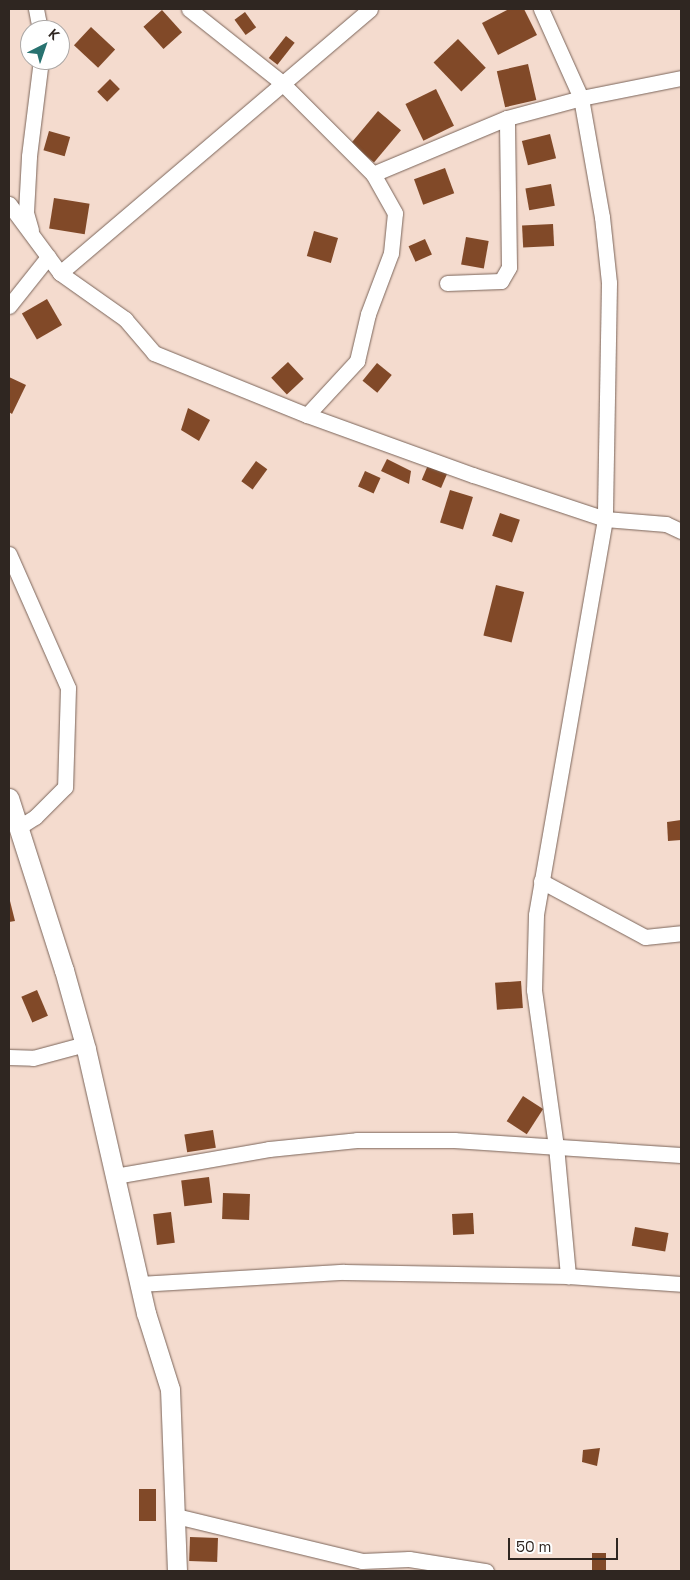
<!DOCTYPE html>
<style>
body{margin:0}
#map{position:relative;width:690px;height:1580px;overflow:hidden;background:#f4dbce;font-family:"Space Grotesk",sans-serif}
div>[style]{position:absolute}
.building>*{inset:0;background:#814928;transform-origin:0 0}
.roads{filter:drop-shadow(0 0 1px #7b655a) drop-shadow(0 0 1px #7b655a)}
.minor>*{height:15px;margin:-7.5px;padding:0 7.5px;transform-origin:7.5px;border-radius:7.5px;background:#fff}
.tertiary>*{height:19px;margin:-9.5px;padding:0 9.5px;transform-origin:9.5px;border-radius:9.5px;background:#fff}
span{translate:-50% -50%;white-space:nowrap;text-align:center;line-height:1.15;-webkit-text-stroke:5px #fff;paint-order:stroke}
.frame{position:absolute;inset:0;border:10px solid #2f2621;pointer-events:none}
.north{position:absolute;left:20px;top:20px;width:50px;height:50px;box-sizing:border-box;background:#fff;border:1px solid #aca8a6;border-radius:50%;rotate:41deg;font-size:14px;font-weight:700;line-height:20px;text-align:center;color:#2f2621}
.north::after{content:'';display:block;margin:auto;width:18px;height:22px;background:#287270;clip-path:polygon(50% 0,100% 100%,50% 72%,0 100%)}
.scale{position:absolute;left:508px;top:1538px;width:110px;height:22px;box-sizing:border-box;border:2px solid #2f2621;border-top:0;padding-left:6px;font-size:15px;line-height:18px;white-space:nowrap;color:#2f2621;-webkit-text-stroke:4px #fff;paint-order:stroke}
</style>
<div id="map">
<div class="building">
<i style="clip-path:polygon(509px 9px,524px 9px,537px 35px,498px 55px,482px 23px)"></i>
<i style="left:162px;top:10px;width:30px;height:25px;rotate:48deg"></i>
<i style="left:245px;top:12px;width:19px;height:13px;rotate:54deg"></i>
<i style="left:91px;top:27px;width:33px;height:25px;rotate:43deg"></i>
<i style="left:286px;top:36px;width:11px;height:28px;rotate:38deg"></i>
<i style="left:458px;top:39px;width:40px;height:34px;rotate:46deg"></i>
<i style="left:528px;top:64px;width:37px;height:32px;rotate:77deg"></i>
<i style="left:110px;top:79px;width:14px;height:18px;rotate:45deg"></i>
<i style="left:436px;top:89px;width:41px;height:34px;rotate:64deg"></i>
<i style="left:378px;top:111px;width:30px;height:42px;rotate:40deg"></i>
<i style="left:49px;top:131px;width:22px;height:20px;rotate:16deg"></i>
<i style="left:550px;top:134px;width:25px;height:29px;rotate:76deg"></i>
<i style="left:445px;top:168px;width:27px;height:33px;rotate:70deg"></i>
<i style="left:551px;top:184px;width:22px;height:26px;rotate:80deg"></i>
<i style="left:54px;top:198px;width:36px;height:31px;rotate:9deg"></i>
<i style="left:553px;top:224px;width:22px;height:31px;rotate:87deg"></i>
<i style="left:314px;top:231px;width:25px;height:26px;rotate:16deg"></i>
<i style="left:466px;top:237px;width:23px;height:28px;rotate:10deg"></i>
<i style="left:425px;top:239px;width:17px;height:18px;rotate:66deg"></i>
<i style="left:47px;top:299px;width:30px;height:29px;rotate:60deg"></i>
<i style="left:288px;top:362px;width:23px;height:23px;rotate:47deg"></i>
<i style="left:377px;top:363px;width:19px;height:23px;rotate:39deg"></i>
<i style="clip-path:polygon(9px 377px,26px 385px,12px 414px,9px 412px)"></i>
<i style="clip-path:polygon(188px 408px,210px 420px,199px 441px,181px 430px)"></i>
<i style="clip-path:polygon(387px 459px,411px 471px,409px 484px,381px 471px)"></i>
<i style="left:256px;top:461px;width:14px;height:25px;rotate:36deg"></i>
<i style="left:428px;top:465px;width:21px;height:16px;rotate:23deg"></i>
<i style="left:365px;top:471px;width:17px;height:17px;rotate:24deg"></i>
<i style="left:450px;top:490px;width:24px;height:34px;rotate:17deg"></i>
<i style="left:500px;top:513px;width:21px;height:24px;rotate:19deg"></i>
<i style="left:496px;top:585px;width:29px;height:52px;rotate:14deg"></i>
<i style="clip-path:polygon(681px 820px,681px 840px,668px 841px,667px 822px)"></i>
<i style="clip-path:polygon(9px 897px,15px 921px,9px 922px)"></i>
<i style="left:521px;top:981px;width:27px;height:26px;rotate:86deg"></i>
<i style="left:37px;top:990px;width:28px;height:17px;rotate:67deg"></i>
<i style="left:523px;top:1096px;width:24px;height:30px;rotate:33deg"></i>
<i style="left:213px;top:1130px;width:18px;height:29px;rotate:81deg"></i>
<i style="left:209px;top:1177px;width:26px;height:28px;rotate:83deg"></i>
<i style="left:223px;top:1193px;width:27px;height:26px;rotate:2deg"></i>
<i style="left:171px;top:1212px;width:31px;height:18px;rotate:83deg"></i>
<i style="left:473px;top:1213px;width:21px;height:21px;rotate:87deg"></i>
<i style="left:635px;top:1227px;width:34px;height:19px;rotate:10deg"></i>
<i style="clip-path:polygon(600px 1448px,597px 1466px,582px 1462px,583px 1450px)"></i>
<i style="left:139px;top:1489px;width:17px;height:32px"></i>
<i style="left:190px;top:1537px;width:28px;height:24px;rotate:2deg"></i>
<i style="left:606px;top:1553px;width:18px;height:14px;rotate:90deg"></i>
</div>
<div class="roads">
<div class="minor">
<i style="left:36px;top:9px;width:21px;rotate:79deg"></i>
<i style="left:189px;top:9px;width:117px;rotate:38.4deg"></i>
<i style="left:281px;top:82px;width:130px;rotate:45deg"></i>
<i style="left:373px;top:174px;width:145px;rotate:-22.7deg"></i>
<i style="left:507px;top:118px;width:77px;rotate:-15.1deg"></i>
<i style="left:581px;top:98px;width:102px;rotate:-11.3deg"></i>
<i style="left:541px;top:9px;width:98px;rotate:65.8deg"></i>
<i style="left:581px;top:98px;width:121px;rotate:80deg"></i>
<i style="left:602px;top:217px;width:66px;rotate:83.9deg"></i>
<i style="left:609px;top:283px;width:236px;rotate:91deg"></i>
<i style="left:605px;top:519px;width:402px;rotate:99.9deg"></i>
<i style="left:536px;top:915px;width:75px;rotate:91.5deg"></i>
<i style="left:534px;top:990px;width:158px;rotate:82deg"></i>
<i style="left:556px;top:1146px;width:131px;rotate:84.7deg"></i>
<i style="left:9px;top:204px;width:86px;rotate:53.5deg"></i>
<i style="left:60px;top:273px;width:80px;rotate:35.3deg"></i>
<i style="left:125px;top:319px;width:45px;rotate:49.5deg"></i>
<i style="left:154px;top:353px;width:165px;rotate:22.1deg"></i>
<i style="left:307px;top:415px;width:177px;rotate:19.9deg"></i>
<i style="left:473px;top:475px;width:139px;rotate:18.4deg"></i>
<i style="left:605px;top:519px;width:61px;rotate:4.7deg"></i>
<i style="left:666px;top:524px;width:17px;rotate:25deg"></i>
<i style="left:31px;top:230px;width:19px;rotate:-106deg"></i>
<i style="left:26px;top:212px;width:56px;rotate:-86.9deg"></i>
<i style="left:29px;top:156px;width:97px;rotate:-82.9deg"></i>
<i style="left:60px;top:273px;width:407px;rotate:-40.4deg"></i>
<i style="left:447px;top:283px;width:54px;rotate:-2.1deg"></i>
<i style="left:501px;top:281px;width:16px;rotate:-60deg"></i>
<i style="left:509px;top:267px;width:149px;rotate:-90.8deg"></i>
<i style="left:9px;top:306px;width:63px;rotate:-51.5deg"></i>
<i style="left:307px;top:415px;width:74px;rotate:-47.2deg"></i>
<i style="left:357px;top:361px;width:48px;rotate:-76.8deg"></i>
<i style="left:368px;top:314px;width:65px;rotate:-69.3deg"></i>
<i style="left:391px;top:253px;width:40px;rotate:-84.3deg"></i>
<i style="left:395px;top:213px;width:45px;rotate:-119.4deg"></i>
<i style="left:9px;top:554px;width:146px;rotate:66.2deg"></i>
<i style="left:68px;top:688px;width:99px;rotate:91.7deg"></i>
<i style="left:65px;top:787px;width:42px;rotate:135deg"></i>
<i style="left:35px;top:817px;width:19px;rotate:148deg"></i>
<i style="left:541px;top:881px;width:118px;rotate:28.3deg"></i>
<i style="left:645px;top:937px;width:36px;rotate:-6deg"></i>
<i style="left:9px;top:1057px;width:24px;rotate:2deg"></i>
<i style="left:33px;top:1058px;width:54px;rotate:-15.1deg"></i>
<i style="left:115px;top:1176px;width:156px;rotate:-9.9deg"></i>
<i style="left:269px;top:1149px;width:88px;rotate:-5.8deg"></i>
<i style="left:357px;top:1140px;width:97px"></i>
<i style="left:454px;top:1140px;width:227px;rotate:3.8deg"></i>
<i style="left:139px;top:1284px;width:205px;rotate:-3.4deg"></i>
<i style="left:344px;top:1272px;width:224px;rotate:1deg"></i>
<i style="left:568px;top:1276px;width:113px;rotate:4deg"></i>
<i style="left:176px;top:1516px;width:191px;rotate:13.6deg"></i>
<i style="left:362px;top:1561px;width:47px;rotate:-2.4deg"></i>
<i style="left:409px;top:1559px;width:78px;rotate:8.9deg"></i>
</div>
<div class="tertiary">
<i style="left:9px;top:798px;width:181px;rotate:72.3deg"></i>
<i style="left:64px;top:970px;width:82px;rotate:74.4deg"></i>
<i style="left:86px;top:1049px;width:271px;rotate:77.2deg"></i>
<i style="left:146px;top:1313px;width:80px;rotate:72.5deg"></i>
<i style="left:170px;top:1389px;width:182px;rotate:87.8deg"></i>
</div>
</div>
<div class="frame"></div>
<div class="north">K</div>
<div class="scale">50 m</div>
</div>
